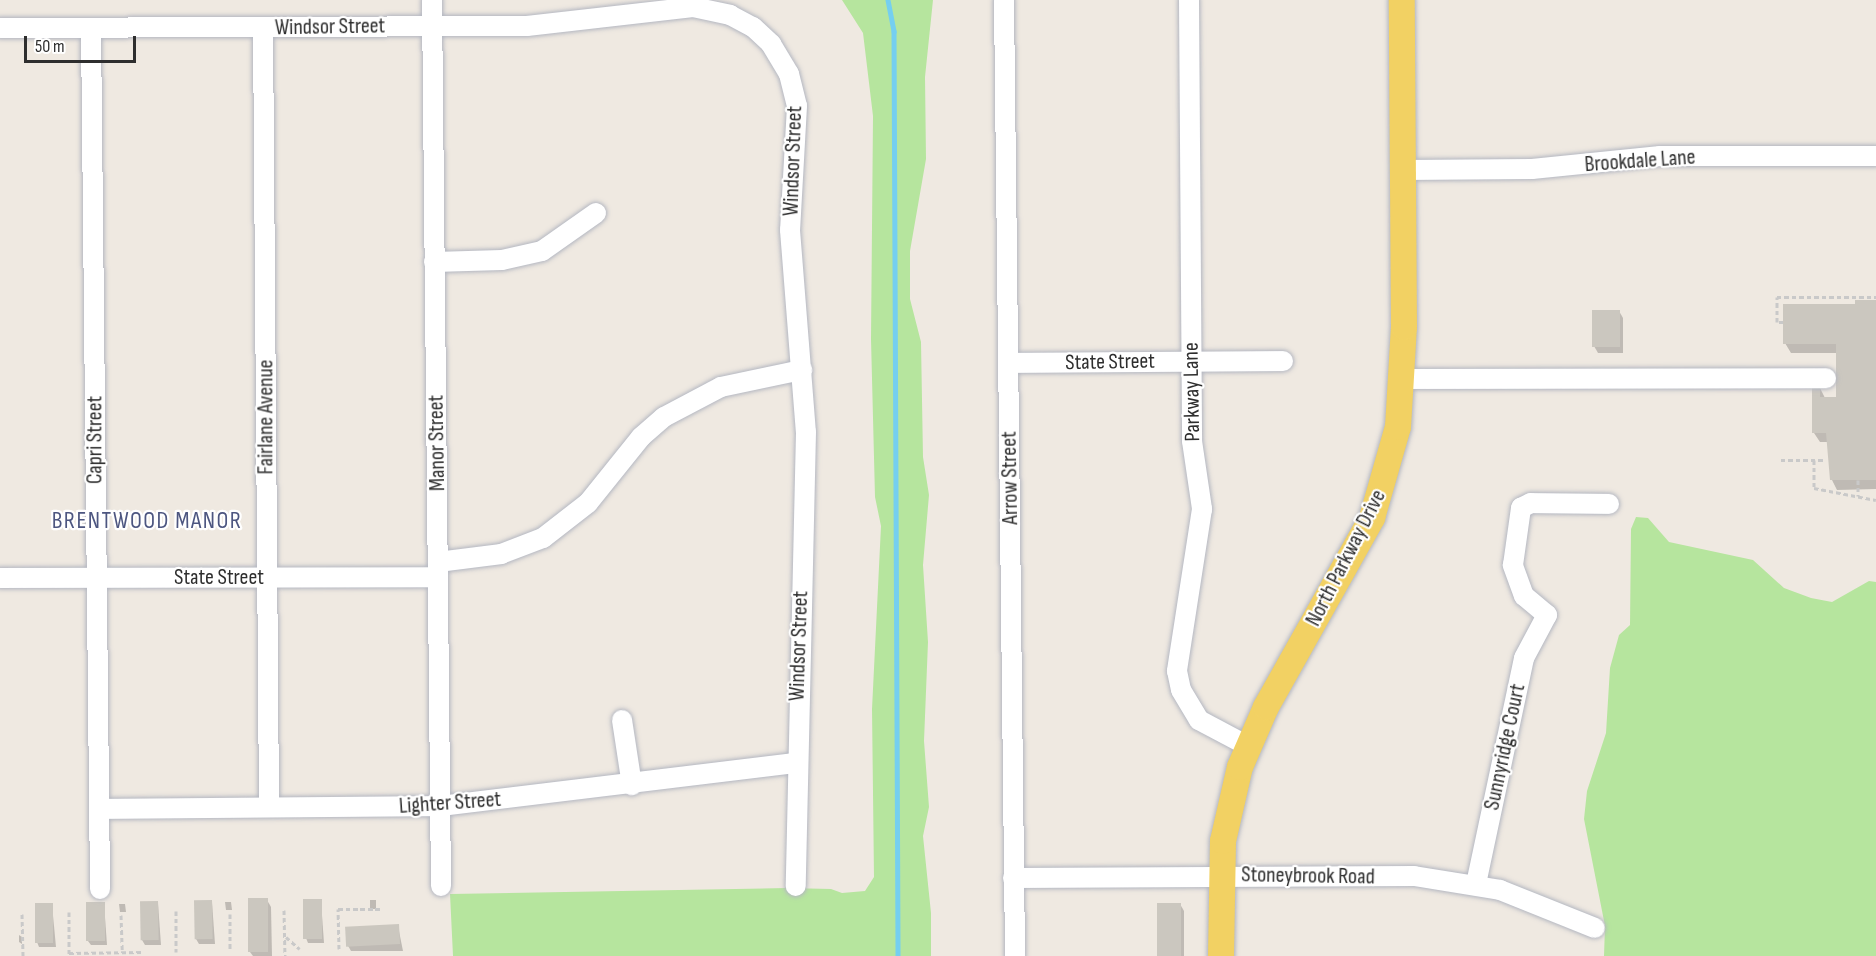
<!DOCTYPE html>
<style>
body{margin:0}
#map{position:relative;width:1876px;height:956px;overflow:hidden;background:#efe9e1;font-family:"Sofia Sans Condensed",sans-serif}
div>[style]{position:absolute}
.green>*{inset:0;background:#b6e59e}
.shadow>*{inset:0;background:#0003;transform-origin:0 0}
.stream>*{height:4.5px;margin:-2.25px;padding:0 2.25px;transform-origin:2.25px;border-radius:2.25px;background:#75cff0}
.building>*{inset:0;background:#cbc7bf;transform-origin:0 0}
.path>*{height:3px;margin-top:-1.5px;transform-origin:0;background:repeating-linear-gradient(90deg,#c9c9c9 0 4.5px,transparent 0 7.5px)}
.roads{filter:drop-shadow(0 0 2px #b4b7c1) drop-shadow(0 0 2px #b4b7c1)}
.minor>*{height:20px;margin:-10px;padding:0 10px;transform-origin:10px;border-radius:10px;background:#fff}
.major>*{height:26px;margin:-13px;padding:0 13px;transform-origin:13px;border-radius:13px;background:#f2d163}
span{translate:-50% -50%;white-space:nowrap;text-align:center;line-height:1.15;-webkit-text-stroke:4.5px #fff;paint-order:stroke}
.street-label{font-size:22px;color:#2e2e2e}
.neighbourhood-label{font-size:24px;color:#4d5680;letter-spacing:1.5px}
.scale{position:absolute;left:24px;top:36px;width:112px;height:27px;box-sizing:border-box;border:3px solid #2e2e2e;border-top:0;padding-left:8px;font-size:18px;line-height:21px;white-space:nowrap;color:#2e2e2e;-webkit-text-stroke:4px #fff;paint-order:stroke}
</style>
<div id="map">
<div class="green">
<i style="clip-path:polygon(842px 0,933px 0,925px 77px,926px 159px,910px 251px,910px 299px,921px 342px,923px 457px,929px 495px,923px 565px,928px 642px,924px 741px,929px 807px,923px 836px,931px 913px,931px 956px,453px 956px,450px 894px,787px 888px,831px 889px,842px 893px,865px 891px,874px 877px,872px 709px,881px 526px,875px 497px,871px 339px,873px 116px,863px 33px)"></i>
<i style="clip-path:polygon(1636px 517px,1648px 518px,1669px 542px,1753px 560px,1784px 588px,1811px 598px,1832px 602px,1869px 581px,1876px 582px,1876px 956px,1604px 956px,1605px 926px,1584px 819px,1587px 791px,1606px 733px,1610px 668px,1619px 635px,1630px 625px,1631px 529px)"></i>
</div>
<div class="shadow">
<i style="clip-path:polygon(1876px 301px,1876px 489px,1837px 490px,1832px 480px,1829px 442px,1820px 442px,1814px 433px,1819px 386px,1825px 398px,1837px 398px,1837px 353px,1791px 353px,1785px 343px,1856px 306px)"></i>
<i style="clip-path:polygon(1619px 311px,1623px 318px,1623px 353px,1598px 353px,1594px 346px)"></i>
<i style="clip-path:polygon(267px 900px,271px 907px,272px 956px,253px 956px,250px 952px)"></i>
<i style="left:370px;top:900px;width:6px;height:9px"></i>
<i style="clip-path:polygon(321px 901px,324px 943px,308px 943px,306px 938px)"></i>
<i style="clip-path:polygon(212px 902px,215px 944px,199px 944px,196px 939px)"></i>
<i style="clip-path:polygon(225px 902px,231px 902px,232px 910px,226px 910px)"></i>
<i style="clip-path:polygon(104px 903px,107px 945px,91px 945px,88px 941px)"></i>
<i style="clip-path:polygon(158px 903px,161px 945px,145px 945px,142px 940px)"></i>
<i style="clip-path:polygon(119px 904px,125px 904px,126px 912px,120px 912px)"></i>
<i style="clip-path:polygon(1180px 904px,1184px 911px,1184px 956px,1159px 956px)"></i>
<i style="clip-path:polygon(52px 905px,56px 947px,39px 947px,37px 942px)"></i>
<i style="clip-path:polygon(398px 926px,403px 951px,351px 951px,347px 944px)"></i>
<i style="clip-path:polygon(19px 935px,22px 937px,22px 944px,19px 942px)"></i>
</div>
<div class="stream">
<i style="left:888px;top:0;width:32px;rotate:79deg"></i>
<i style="left:894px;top:31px;width:925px;rotate:89.75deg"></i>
</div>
<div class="building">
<i style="clip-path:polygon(1855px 300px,1876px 300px,1876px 480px,1830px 480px,1826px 433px,1812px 433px,1812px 385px,1820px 385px,1820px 397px,1836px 397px,1836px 344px,1783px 344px,1783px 304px,1855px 304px)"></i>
<i style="left:1592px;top:310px;width:28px;height:37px"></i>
<i style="left:268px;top:898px;width:54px;height:20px;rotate:90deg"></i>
<i style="left:303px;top:899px;width:19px;height:40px"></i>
<i style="left:212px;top:900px;width:39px;height:18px;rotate:89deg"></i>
<i style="left:158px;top:901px;width:39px;height:18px;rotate:89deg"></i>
<i style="left:86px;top:902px;width:19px;height:39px"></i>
<i style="left:35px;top:903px;width:18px;height:40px"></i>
<i style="left:1157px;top:903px;width:24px;height:53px"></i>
<i style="left:399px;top:924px;width:20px;height:54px;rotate:87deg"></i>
</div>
<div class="path">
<i style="left:1783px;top:322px;width:6px;rotate:180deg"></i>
<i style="left:1777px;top:322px;width:25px;rotate:-90deg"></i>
<i style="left:1777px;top:297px;width:99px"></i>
<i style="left:1781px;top:460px;width:45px"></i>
<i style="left:1814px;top:460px;width:28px;rotate:90deg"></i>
<i style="left:1814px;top:488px;width:63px;rotate:11deg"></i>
<i style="left:1858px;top:480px;width:16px;rotate:90deg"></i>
<i style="left:284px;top:910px;width:46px;rotate:88.8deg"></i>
<i style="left:176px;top:911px;width:41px;rotate:90deg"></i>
<i style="left:69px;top:912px;width:44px;rotate:90deg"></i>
<i style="left:22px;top:914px;width:42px;rotate:88.6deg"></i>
<i style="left:230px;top:914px;width:37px;rotate:90deg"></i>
<i style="left:121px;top:915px;width:37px;rotate:88deg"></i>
<i style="left:286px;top:937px;width:18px;rotate:41deg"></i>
<i style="left:339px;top:949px;width:40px;rotate:-91.4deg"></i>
<i style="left:338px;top:909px;width:45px"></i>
<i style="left:69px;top:953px;width:75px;rotate:-0.8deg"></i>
</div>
<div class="roads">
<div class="minor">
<i style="left:432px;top:0;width:886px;rotate:89.42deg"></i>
<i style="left:1004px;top:0;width:956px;rotate:89.34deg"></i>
<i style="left:1189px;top:0;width:441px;rotate:89.6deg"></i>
<i style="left:1192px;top:441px;width:69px;rotate:81.6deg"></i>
<i style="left:1202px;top:509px;width:164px;rotate:98.8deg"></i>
<i style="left:1177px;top:671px;width:19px;rotate:78deg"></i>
<i style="left:1181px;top:690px;width:35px;rotate:59deg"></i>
<i style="left:1199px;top:720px;width:55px;rotate:28deg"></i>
<i style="left:263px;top:27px;width:780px;rotate:89.56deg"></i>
<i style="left:0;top:28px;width:527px;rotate:-0.22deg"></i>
<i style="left:527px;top:26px;width:167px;rotate:-6.5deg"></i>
<i style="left:693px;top:7px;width:38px;rotate:12deg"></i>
<i style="left:730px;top:15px;width:26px;rotate:28deg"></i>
<i style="left:753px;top:27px;width:25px;rotate:43deg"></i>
<i style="left:771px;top:44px;width:35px;rotate:59deg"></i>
<i style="left:789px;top:74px;width:33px;rotate:76deg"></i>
<i style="left:797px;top:106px;width:124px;rotate:93.2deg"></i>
<i style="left:790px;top:230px;width:203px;rotate:85.5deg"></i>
<i style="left:806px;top:432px;width:454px;rotate:91.3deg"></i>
<i style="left:91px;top:28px;width:861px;rotate:89.4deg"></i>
<i style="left:1403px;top:170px;width:129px;rotate:-0.4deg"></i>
<i style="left:1532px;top:169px;width:129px;rotate:-5.8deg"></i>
<i style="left:1660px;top:156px;width:216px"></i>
<i style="left:434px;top:262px;width:68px;rotate:-1.7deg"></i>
<i style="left:502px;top:260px;width:41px;rotate:-12.7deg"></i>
<i style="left:542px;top:251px;width:66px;rotate:-35.1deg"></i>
<i style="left:1009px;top:363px;width:274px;rotate:-0.4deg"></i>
<i style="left:1404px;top:379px;width:422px;rotate:-0.1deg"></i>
<i style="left:438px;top:562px;width:64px;rotate:-7.2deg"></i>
<i style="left:501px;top:554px;width:45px;rotate:-20.9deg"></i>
<i style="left:543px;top:538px;width:57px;rotate:-37.9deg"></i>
<i style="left:588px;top:503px;width:85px;rotate:-51.2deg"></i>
<i style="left:641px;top:437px;width:30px;rotate:-41deg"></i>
<i style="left:664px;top:417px;width:64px;rotate:-27.8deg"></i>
<i style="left:721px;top:387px;width:83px;rotate:-11.9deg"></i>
<i style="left:0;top:578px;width:438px;rotate:-0.1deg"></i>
<i style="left:622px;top:720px;width:66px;rotate:81.3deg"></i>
<i style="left:101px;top:809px;width:339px;rotate:-0.5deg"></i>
<i style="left:440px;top:806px;width:360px;rotate:-6.9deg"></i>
<i style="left:1013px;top:878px;width:401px;rotate:-0.3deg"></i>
<i style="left:1414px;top:876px;width:87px;rotate:9.2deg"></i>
<i style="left:1500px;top:890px;width:102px;rotate:21.8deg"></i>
<i style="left:1476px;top:884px;width:231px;rotate:-78deg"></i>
<i style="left:1524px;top:658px;width:49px;rotate:-61.9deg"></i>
<i style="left:1547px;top:615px;width:30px;rotate:-140deg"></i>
<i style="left:1524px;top:596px;width:33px;rotate:-110deg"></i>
<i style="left:1513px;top:565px;width:58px;rotate:-82deg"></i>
<i style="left:1521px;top:508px;width:11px;rotate:-27deg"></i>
<i style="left:1531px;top:503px;width:78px;rotate:0.7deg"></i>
</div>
<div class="major">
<i style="left:1221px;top:956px;width:115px;rotate:-89deg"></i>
<i style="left:1223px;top:841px;width:76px;rotate:-77.1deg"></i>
<i style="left:1240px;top:767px;width:65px;rotate:-66.6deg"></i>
<i style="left:1266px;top:707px;width:217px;rotate:-60.7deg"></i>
<i style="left:1372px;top:518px;width:95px;rotate:-74.1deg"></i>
<i style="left:1398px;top:427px;width:100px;rotate:-86.6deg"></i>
<i style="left:1404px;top:327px;width:327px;rotate:-90.4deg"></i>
</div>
</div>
<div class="street-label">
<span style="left:330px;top:27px;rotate:-1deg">Windsor Street</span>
<span style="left:793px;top:161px;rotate:-88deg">Windsor Street</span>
<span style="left:1640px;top:161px;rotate:-4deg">Brookdale Lane</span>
<span style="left:1110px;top:362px;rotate:-1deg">State Street</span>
<span style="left:1192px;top:392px;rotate:-91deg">Parkway Lane</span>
<span style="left:266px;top:417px;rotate:-90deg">Fairlane Avenue</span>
<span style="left:95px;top:440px;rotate:-90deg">Capri Street</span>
<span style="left:437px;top:443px;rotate:-91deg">Manor Street</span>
<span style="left:1010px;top:478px;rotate:-91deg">Arrow Street</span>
<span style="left:1346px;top:558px;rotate:-63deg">North Parkway Drive</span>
<span style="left:219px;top:578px">State Street</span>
<span style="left:799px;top:646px;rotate:-88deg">Windsor Street</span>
<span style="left:1505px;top:747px;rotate:-78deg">Sunnyridge Court</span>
<span style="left:450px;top:803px;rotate:-4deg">Lighter Street</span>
<span style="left:1308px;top:876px;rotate:1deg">Stoneybrook Road</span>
</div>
<div class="neighbourhood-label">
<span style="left:147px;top:521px">BRENTWOOD MANOR</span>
</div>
<div class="scale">50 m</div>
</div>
